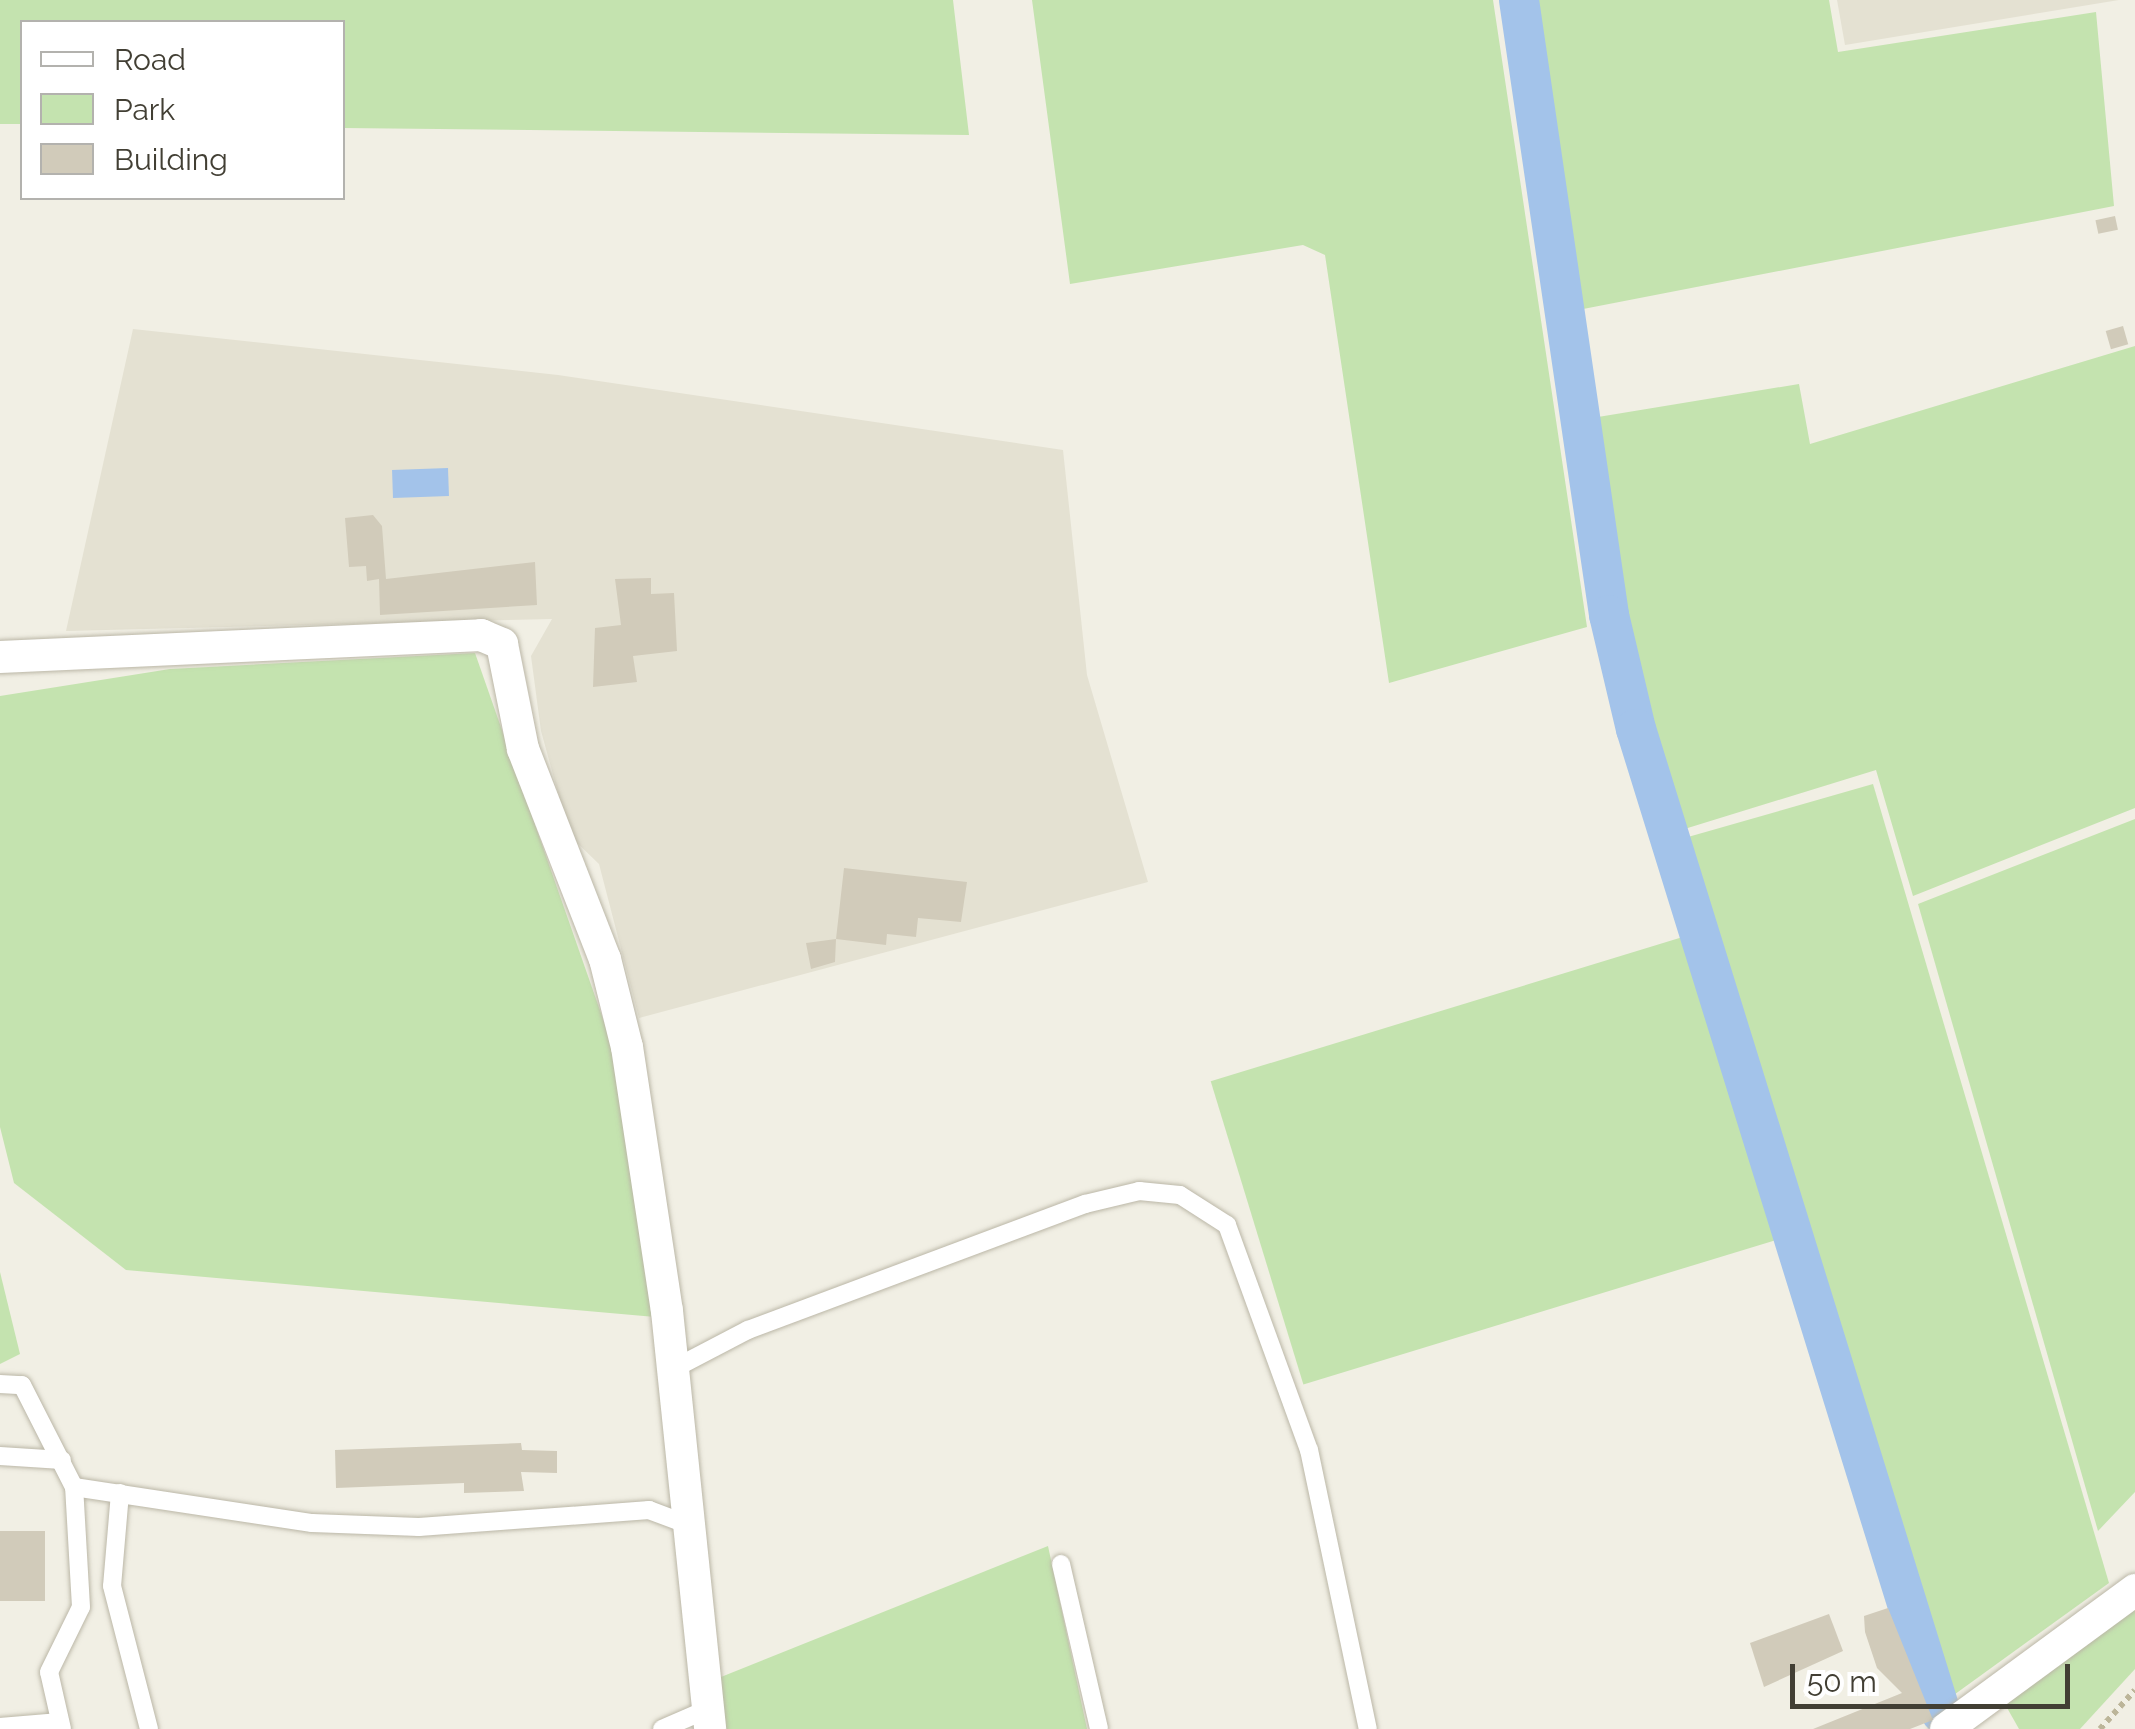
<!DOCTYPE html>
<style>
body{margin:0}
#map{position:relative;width:2135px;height:1729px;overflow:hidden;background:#f1efe4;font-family:Raleway,sans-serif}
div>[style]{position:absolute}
.residential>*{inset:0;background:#e4e1d2}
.green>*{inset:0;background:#c4e3af;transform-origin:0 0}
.water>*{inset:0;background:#a3c3ea;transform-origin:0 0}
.canal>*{height:40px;margin:-20px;padding:0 20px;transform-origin:20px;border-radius:20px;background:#a3c3ea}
.building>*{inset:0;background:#d1cbba;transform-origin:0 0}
.path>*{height:6px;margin-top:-3px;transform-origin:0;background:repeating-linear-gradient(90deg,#bcb599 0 5px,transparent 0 10px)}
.roads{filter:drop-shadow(0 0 2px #bbb7a7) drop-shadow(0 0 2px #bbb7a7)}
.service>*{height:18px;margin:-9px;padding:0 9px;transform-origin:9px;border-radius:9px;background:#fff}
.minor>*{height:32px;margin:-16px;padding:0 16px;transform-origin:16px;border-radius:16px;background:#fff}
span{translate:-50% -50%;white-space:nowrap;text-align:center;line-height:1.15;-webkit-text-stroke:8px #fff;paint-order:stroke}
.legend{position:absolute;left:20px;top:20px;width:325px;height:180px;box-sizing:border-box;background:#fff;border:2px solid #b3b2ae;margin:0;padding:12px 18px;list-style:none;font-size:30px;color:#423f34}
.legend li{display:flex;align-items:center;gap:20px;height:50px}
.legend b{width:50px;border:2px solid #b3b2ae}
.scale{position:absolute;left:1790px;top:1664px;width:280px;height:45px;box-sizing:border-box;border:5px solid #423f34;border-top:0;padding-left:12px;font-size:30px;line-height:35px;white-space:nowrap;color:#423f34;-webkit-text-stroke:8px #fff;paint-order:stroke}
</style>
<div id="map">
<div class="residential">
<i style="clip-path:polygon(1837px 0,2119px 0,1845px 45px)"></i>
<i style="clip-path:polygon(133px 329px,558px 375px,1063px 450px,1087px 675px,1148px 882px,639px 1018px,599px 864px,570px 836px,541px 731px,531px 656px,552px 619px,66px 631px)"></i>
</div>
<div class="green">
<i style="clip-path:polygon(0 0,953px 0,969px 135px,343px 128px,342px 22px,22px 22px,22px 124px,0 124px)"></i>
<i style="clip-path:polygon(1032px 0,1493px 0,1587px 627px,1389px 683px,1325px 255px,1303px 245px,1070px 284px)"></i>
<i style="clip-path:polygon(1535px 0,1829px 0,1838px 52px,2096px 12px,2114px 206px,1578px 310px)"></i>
<i style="clip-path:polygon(2135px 346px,2135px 808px,1913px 896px,1876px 770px,1678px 831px,1624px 616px,1598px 417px,1799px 384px,1810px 444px)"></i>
<i style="clip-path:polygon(475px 653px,610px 1039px,655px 1317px,126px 1270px,14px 1183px,0 1127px,0 696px,170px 669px)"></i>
<i style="clip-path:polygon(1873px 784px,2109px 1583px,1951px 1697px,1681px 839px)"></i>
<i style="clip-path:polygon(2135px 819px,2135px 1492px,2098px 1531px,1918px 904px)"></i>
<i style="left:1686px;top:936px;width:317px;height:497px;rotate:73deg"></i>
<i style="clip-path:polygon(0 1272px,20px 1354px,0 1364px)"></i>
<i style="clip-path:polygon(1048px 1546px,1087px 1729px,722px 1729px,716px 1679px)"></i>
<i style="clip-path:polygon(2135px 1607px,2135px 1669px,2080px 1729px,2019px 1729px,2006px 1706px,2026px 1682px)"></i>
</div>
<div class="water">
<i style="left:448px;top:468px;width:28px;height:56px;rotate:88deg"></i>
</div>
<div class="canal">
<i style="left:1519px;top:0;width:622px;rotate:81.67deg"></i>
<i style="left:1609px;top:615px;width:117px;rotate:76.7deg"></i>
<i style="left:1636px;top:729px;width:1030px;rotate:72.78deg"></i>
</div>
<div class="building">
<i style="left:2115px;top:216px;width:14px;height:20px;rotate:78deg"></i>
<i style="left:2123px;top:326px;width:19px;height:18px;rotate:74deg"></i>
<i style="clip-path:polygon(373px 515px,382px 526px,386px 579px,535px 562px,537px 605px,380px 615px,379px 579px,367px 581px,366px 566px,349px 567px,345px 518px)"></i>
<i style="clip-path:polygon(651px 578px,651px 594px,674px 593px,677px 651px,633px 656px,637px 682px,593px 687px,595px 628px,621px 625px,615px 579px)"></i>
<i style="clip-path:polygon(844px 868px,967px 882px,961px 922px,918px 918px,916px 937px,887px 934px,886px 945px,836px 939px,835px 962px,811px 969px,806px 943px,836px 939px)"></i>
<i style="clip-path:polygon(521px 1443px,522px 1450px,557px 1451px,557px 1473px,521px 1472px,524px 1491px,464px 1493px,464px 1483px,336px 1488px,335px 1450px)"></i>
<i style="left:45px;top:1531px;width:70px;height:45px;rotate:90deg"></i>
<i style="clip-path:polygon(1888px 1608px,1933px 1720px,1910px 1729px,1813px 1729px,1902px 1693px,1877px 1668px,1865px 1632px,1864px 1616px)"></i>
<i style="clip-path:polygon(1829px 1614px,1843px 1651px,1764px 1687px,1750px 1643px)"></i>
</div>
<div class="path">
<i style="left:2100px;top:1729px;width:52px;rotate:-48.1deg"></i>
</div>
<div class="roads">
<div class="service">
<i style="left:673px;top:1369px;width:85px;rotate:-27.5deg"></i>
<i style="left:748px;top:1330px;width:360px;rotate:-20.5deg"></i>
<i style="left:1085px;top:1204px;width:56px;rotate:-13.5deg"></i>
<i style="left:1139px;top:1191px;width:41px;rotate:5.6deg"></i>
<i style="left:1180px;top:1195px;width:56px;rotate:32.6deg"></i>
<i style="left:1227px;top:1225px;width:239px;rotate:70deg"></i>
<i style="left:1309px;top:1450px;width:285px;rotate:78.1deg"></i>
<i style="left:0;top:1384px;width:22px;rotate:3deg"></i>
<i style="left:22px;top:1385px;width:114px;rotate:63deg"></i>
<i style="left:0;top:1456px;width:62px;rotate:3.7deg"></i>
<i style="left:120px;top:1493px;width:93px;rotate:94.9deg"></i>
<i style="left:112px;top:1586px;width:148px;rotate:75.5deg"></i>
<i style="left:1061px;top:1564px;width:169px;rotate:77deg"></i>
<i style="left:0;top:1727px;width:60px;rotate:-4.8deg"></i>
<i style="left:62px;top:1729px;width:58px;rotate:-102.8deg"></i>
<i style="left:49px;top:1672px;width:72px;rotate:-63.8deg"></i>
<i style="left:81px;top:1607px;width:120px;rotate:-93.3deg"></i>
<i style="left:74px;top:1487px;width:241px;rotate:8.6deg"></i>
<i style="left:312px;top:1523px;width:107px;rotate:2.1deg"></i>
<i style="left:419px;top:1527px;width:231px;rotate:-4.2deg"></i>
<i style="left:649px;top:1510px;width:43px;rotate:20.6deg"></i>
<i style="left:662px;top:1729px;width:50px;rotate:-23.5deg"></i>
</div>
<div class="minor">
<i style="left:0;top:657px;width:482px;rotate:-2.6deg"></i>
<i style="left:481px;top:635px;width:23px;rotate:23deg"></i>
<i style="left:502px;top:644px;width:107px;rotate:78.7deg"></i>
<i style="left:523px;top:749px;width:225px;rotate:68.7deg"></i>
<i style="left:605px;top:959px;width:91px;rotate:76deg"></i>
<i style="left:627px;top:1047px;width:267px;rotate:81.4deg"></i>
<i style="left:667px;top:1311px;width:420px;rotate:84.1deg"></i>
<i style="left:1946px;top:1729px;width:235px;rotate:-36.3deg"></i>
</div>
</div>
<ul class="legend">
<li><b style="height:12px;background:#fff"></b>Road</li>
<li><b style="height:28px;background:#c4e3af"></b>Park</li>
<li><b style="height:28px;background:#d1cbba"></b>Building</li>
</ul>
<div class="scale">50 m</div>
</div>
